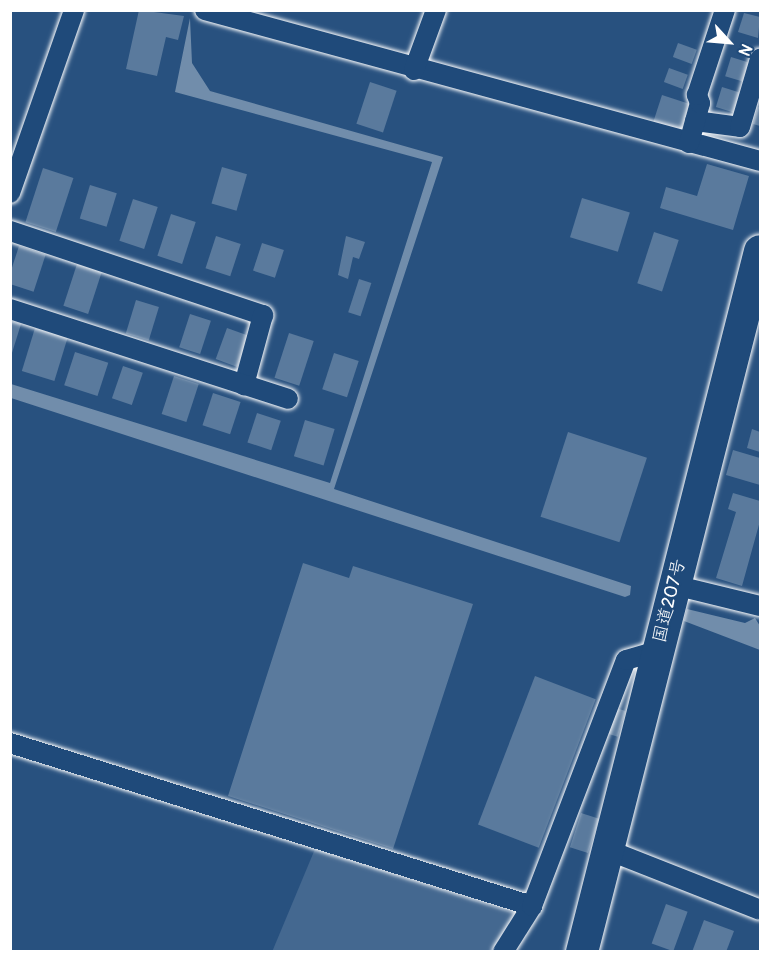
<!DOCTYPE html>
<meta charset="utf-8">
<style>
body{margin:0}
#map{position:relative;width:771px;height:962px;overflow:hidden;background:#28517f;font-family:Pangolin,"Klee One",sans-serif}
div>[style]{position:absolute}
.green>*{inset:0;background:#446890}
.water>*{inset:0;background:#718dab}
.building>*{inset:0;background:#5a7a9d;transform-origin:0 0}
.roads{filter:drop-shadow(0 0 2px #fff) drop-shadow(0 0 2px #fff)}
.minor>*{height:20px;margin:-10px;padding:0 10px;transform-origin:10px;border-radius:10px;background:#1f4a7a}
.trunk>*{height:32px;margin:-16px;padding:0 16px;transform-origin:16px;border-radius:16px;background:#1f4a7a}
span{translate:-50% -50%;white-space:nowrap;text-align:center;line-height:1.15;-webkit-text-stroke:4.5px #1f4a7a;paint-order:stroke}
.street-label{font-size:18px;color:#fff}
.frame{position:absolute;inset:0;border:12px solid #fff;pointer-events:none}
.north{position:absolute;left:699px;top:12px;width:60px;height:60px;-webkit-text-stroke:4px #1f4a7a;paint-order:stroke;rotate:116deg;font-size:16px;font-weight:700;line-height:24px;text-align:center;color:#fff}
.north::after{content:'';display:block;margin:auto;width:21px;height:27px;background:#fff;clip-path:polygon(50% 0,100% 100%,50% 72%,0 100%)}
</style>
<div id="map">
<div class="green">
<i style="clip-path:polygon(315px 849px,517px 914px,493px 951px,272px 952px)"></i>
</div>
<div class="water">
<i style="clip-path:polygon(190px 18px,192px 63px,210px 91px,443px 157px,334px 489px,631px 586px,630px 595px,625px 597px,11px 398px,11px 384px,330px 483px,432px 162px,175px 92px)"></i>
<i style="clip-path:polygon(687px 609px,745px 623px,755px 618px,760px 626px,760px 650px,684px 621px)"></i>
</div>
<div class="building">
<i style="clip-path:polygon(139px 10px,184px 16px,178px 40px,166px 37px,157px 76px,126px 69px)"></i>
<i style="clip-path:polygon(744px 13px,760px 17px,758px 38px,738px 32px)"></i>
<i style="left:678px;top:43px;width:20px;height:15px;rotate:20deg"></i>
<i style="left:731px;top:57px;width:21px;height:20px;rotate:17deg"></i>
<i style="left:669px;top:68px;width:20px;height:15px;rotate:20deg"></i>
<i style="left:370px;top:82px;width:28px;height:44px;rotate:18deg"></i>
<i style="left:722px;top:87px;width:21px;height:21px;rotate:17deg"></i>
<i style="left:662px;top:95px;width:29px;height:33px;rotate:18deg"></i>
<i style="clip-path:polygon(758px 107px,760px 108px,760px 126px,753px 124px)"></i>
<i style="clip-path:polygon(707px 164px,749px 176px,733px 230px,660px 208px,666px 187px,697px 196px)"></i>
<i style="left:222px;top:167px;width:26px;height:38px;rotate:16deg"></i>
<i style="left:43px;top:168px;width:32px;height:57px;rotate:18deg"></i>
<i style="left:90px;top:185px;width:28px;height:35px;rotate:17deg"></i>
<i style="left:582px;top:198px;width:50px;height:41px;rotate:17deg"></i>
<i style="left:133px;top:199px;width:26px;height:44px;rotate:18deg"></i>
<i style="left:171px;top:214px;width:26px;height:44px;rotate:18deg"></i>
<i style="left:654px;top:232px;width:26px;height:54px;rotate:18deg"></i>
<i style="left:216px;top:236px;width:26px;height:34px;rotate:18deg"></i>
<i style="clip-path:polygon(346px 236px,365px 242px,359px 259px,353px 257px,348px 279px,338px 275px)"></i>
<i style="left:262px;top:243px;width:23px;height:29px;rotate:18deg"></i>
<i style="left:19px;top:246px;width:28px;height:39px;rotate:18deg"></i>
<i style="left:77px;top:264px;width:26px;height:44px;rotate:18deg"></i>
<i style="left:359px;top:279px;width:13px;height:35px;rotate:18deg"></i>
<i style="left:136px;top:300px;width:24px;height:35px;rotate:17deg"></i>
<i style="left:190px;top:314px;width:22px;height:35px;rotate:18deg"></i>
<i style="clip-path:polygon(10px 321px,21px 324px,11px 356px,10px 356px)"></i>
<i style="left:35px;top:328px;width:34px;height:45px;rotate:17deg"></i>
<i style="left:227px;top:328px;width:23px;height:33px;rotate:20deg"></i>
<i style="left:289px;top:333px;width:26px;height:47px;rotate:18deg"></i>
<i style="left:75px;top:352px;width:35px;height:35px;rotate:18deg"></i>
<i style="left:334px;top:353px;width:26px;height:38px;rotate:18deg"></i>
<i style="left:123px;top:366px;width:21px;height:34px;rotate:19deg"></i>
<i style="left:174px;top:376px;width:26px;height:40px;rotate:18deg"></i>
<i style="left:213px;top:393px;width:29px;height:34px;rotate:18deg"></i>
<i style="left:257px;top:413px;width:25px;height:31px;rotate:18deg"></i>
<i style="left:305px;top:420px;width:31px;height:38px;rotate:17deg"></i>
<i style="clip-path:polygon(752px 429px,760px 432px,760px 452px,747px 448px)"></i>
<i style="left:568px;top:432px;width:83px;height:89px;rotate:18deg"></i>
<i style="clip-path:polygon(733px 450px,760px 458px,760px 485px,726px 475px)"></i>
<i style="clip-path:polygon(733px 493px,760px 501px,760px 521px,742px 586px,716px 578px,736px 512px,728px 509px)"></i>
<i style="clip-path:polygon(303px 563px,349px 578px,353px 566px,473px 604px,393px 849px,228px 796px)"></i>
<i style="left:535px;top:676px;width:65px;height:159px;rotate:21deg"></i>
<i style="left:616px;top:708px;width:10px;height:27px;rotate:17deg"></i>
<i style="left:581px;top:813px;width:19px;height:36px;rotate:18deg"></i>
<i style="left:666px;top:904px;width:23px;height:42px;rotate:20deg"></i>
<i style="clip-path:polygon(704px 920px,734px 931px,726px 952px,692px 952px)"></i>
</div>
<div class="roads">
<div class="minor">
<i style="left:205px;top:10px;width:575px;rotate:15.22deg"></i>
<i style="left:414px;top:70px;width:64px;rotate:-69.9deg"></i>
<i style="left:695px;top:121px;width:45px;rotate:7.6deg"></i>
<i style="left:740px;top:127px;width:71px;rotate:-73.6deg"></i>
<i style="left:689px;top:143px;width:41px;rotate:-74.6deg"></i>
<i style="left:700px;top:103px;width:9px;rotate:-111deg"></i>
<i style="left:697px;top:95px;width:89px;rotate:-71.8deg"></i>
<i style="left:10px;top:193px;width:194px;rotate:-70.7deg"></i>
<i style="left:10px;top:231px;width:267px;rotate:18.4deg"></i>
<i style="left:263px;top:315px;width:73px;rotate:105.2deg"></i>
<i style="left:10px;top:309px;width:292px;rotate:17.9deg"></i>
<i style="left:674px;top:585px;width:89px;rotate:13.7deg"></i>
<i style="left:10px;top:743px;width:547px;rotate:17.34deg"></i>
<i style="left:608px;top:850px;width:163px;rotate:21.5deg"></i>
<i style="left:503px;top:952px;width:54px;rotate:-57.8deg"></i>
<i style="left:532px;top:906px;width:263px;rotate:-69.1deg"></i>
<i style="left:626px;top:660px;width:32px;rotate:-16deg"></i>
</div>
<div class="trunk">
<i style="left:582px;top:952px;width:723px;rotate:-75.75deg"></i>
</div>
</div>
<div class="street-label">
<span style="left:670px;top:601px;rotate:-76deg">国道207号</span>
</div>
<div class="frame"></div>
<div class="north">N</div>
</div>
